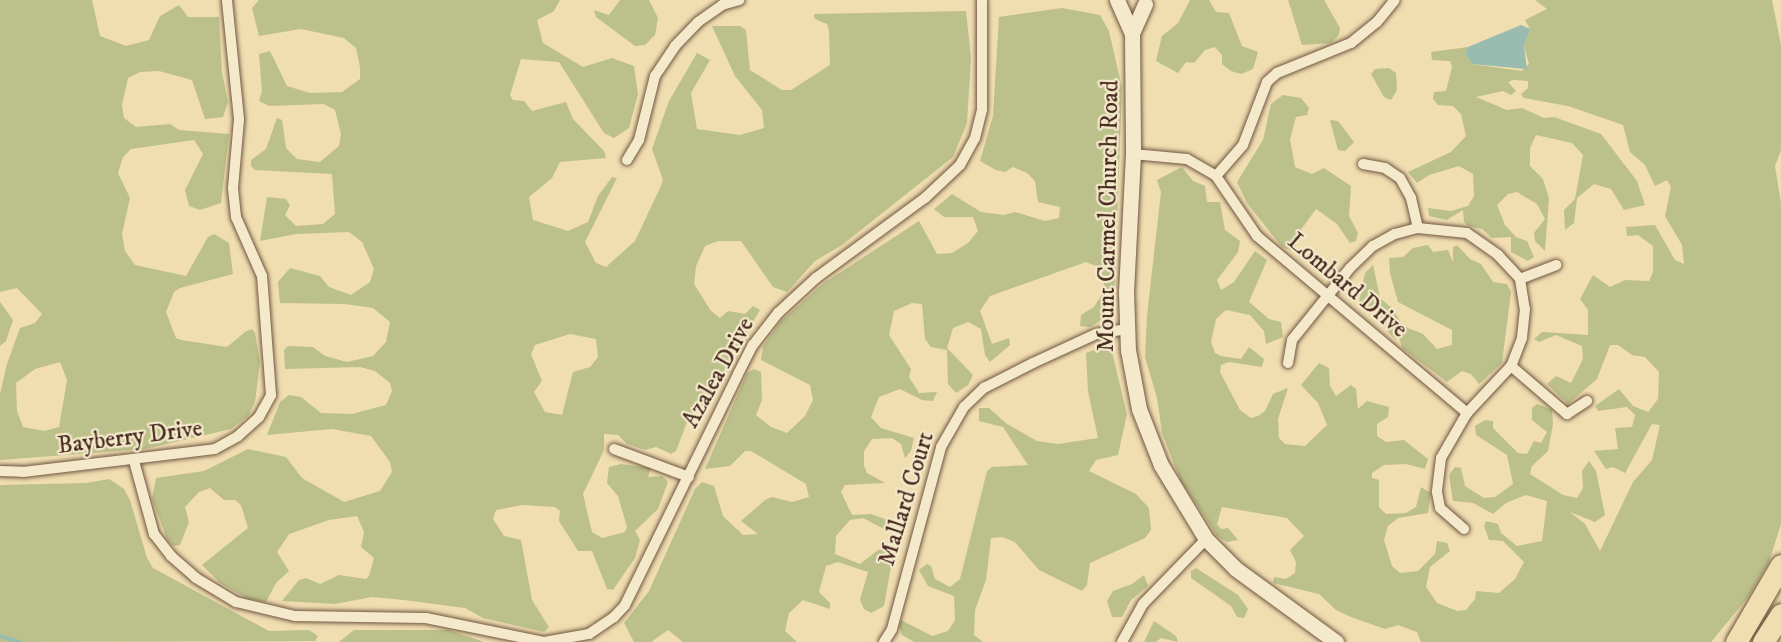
<!DOCTYPE html>
<style>
body{margin:0}
#map{position:relative;width:1781px;height:642px;overflow:hidden;background:#f0ddb0;font-family:"IM FELL DW Pica",serif}
div>[style]{position:absolute}
.green>*{inset:0;background:#bcc08a}
.water>*{inset:0;background:#9abbaf}
.stream>*{height:4px;margin:-2px;padding:0 2px;transform-origin:2px;border-radius:2px;background:#9abbaf}
.roads{filter:drop-shadow(0 0 2px #705642) drop-shadow(0 0 2px #705642)}
.street>*{height:10px;margin:-5px;padding:0 5px;transform-origin:5px;border-radius:5px;background:#f5e9cc}
.secondary>*{height:15px;margin:-7.5px;padding:0 7.5px;transform-origin:7.5px;border-radius:7.5px;background:#f5e9cc}
.highway>*{height:21px;margin:-10.5px;padding:0 10.5px;transform-origin:10.5px;border-radius:10.5px;background:#f0ddb0}
span{translate:-50% -50%;white-space:nowrap;text-align:center;line-height:1.15;-webkit-text-stroke:4.5px #f5e9cc;paint-order:stroke}
.street-label{font-size:24px;color:#46291d}
</style>
<div id="map">
<div class="green">
<i style="clip-path:polygon(evenodd,0 0,92px 0,100px 36px,126px 46px,149px 40px,160px 16px,179px 5px,188px 17px,219px 17px,222px 73px,228px 102px,223px 117px,205px 119px,192px 80px,159px 71px,140px 72px,128px 78px,122px 105px,124px 118px,136px 127px,170px 124px,179px 130px,229px 134px,221px 203px,200px 210px,189px 206px,185px 190px,203px 154px,194px 140px,131px 149px,123px 157px,118px 173px,130px 198px,122px 234px,125px 251px,135px 265px,186px 276px,208px 237px,214px 234px,229px 243px,233px 274px,180px 288px,174px 292px,166px 312px,176px 338px,181px 340px,227px 347px,245px 332px,252px 329px,255px 333px,260px 362px,255px 402px,248px 416px,231px 429px,145px 449px,0 460px,0 394px,7px 364px,20px 328px,35px 323px,42px 314px,17px 288px,0 292px,0 0,60px 362px,67px 380px,59px 427px,44px 431px,23px 427px,17px 411px,16px 383px,35px 369px,60px 362px)"></i>
<i style="clip-path:polygon(evenodd,259px 0,560px 0,554px 11px,537px 20px,543px 43px,583px 67px,612px 58px,634px 66px,638px 94px,629px 128px,614px 138px,604px 133px,559px 62px,521px 59px,510px 95px,513px 100px,524px 101px,532px 111px,566px 102px,573px 119px,604px 151px,606px 158px,560px 162px,552px 178px,529px 197px,533px 220px,568px 231px,588px 222px,598px 196px,612px 177px,617px 178px,585px 242px,596px 263px,606px 267px,635px 241px,660px 188px,663px 180px,652px 149px,669px 101px,697px 53px,710px 60px,691px 93px,697px 129px,740px 135px,764px 128px,762px 110px,735px 76px,712px 26px,740px 26px,746px 30px,750px 70px,782px 90px,791px 90px,830px 65px,829px 30px,827px 24px,815px 19px,814px 14px,966px 11px,971px 58px,967px 123px,953px 157px,842px 245px,815px 261px,787px 292px,773px 287px,741px 241px,718px 241px,705px 246px,696px 266px,694px 284px,711px 311px,720px 318px,728px 311px,745px 314px,753px 306px,760px 310px,703px 406px,687px 422px,676px 451px,671px 454px,656px 447px,645px 450px,627px 444px,618px 435px,604px 434px,604px 450px,583px 494px,592px 532px,602px 538px,625px 532px,627px 527px,618px 496px,607px 483px,609px 467px,621px 464px,651px 468px,648px 477px,662px 476px,668px 482px,658px 509px,635px 531px,640px 540px,635px 558px,613px 590px,607px 589px,592px 551px,578px 551px,559px 521px,560px 511px,555px 507px,522px 505px,496px 510px,493px 519px,504px 536px,521px 540px,532px 600px,549px 627px,544px 632px,483px 618px,465px 608px,404px 600px,372px 597px,335px 604px,282px 601px,299px 580px,306px 578px,320px 584px,339px 575px,366px 579px,369px 576px,374px 558px,361px 547px,364px 532px,357px 516px,329px 520px,289px 534px,277px 552px,289px 571px,276px 583px,266px 602px,248px 599px,220px 583px,202px 565px,248px 528px,241px 505px,235px 500px,224px 500px,210px 488px,199px 492px,185px 507px,189px 522px,180px 545px,174px 546px,167px 539px,152px 499px,156px 478px,204px 471px,248px 449px,286px 457px,302px 478px,344px 502px,380px 491px,392px 472px,390px 462px,371px 436px,332px 429px,267px 435px,280px 402px,289px 395px,301px 397px,321px 413px,352px 414px,386px 405px,392px 391px,390px 383px,375px 371px,360px 367px,285px 369px,284px 350px,288px 346px,313px 347px,325px 356px,347px 362px,373px 356px,386px 342px,390px 322px,373px 308px,345px 304px,280px 303px,278px 282px,290px 268px,320px 276px,329px 287px,351px 295px,370px 282px,374px 269px,362px 242px,349px 232px,296px 234px,260px 241px,267px 197px,286px 199px,290px 205px,285px 215px,296px 226px,323px 224px,335px 214px,332px 174px,255px 170px,251px 166px,251px 160px,266px 149px,277px 118px,282px 120px,286px 148px,297px 159px,320px 162px,339px 146px,341px 134px,335px 110px,324px 104px,269px 106px,259px 101px,262px 91px,259px 54px,270px 51px,287px 86px,310px 93px,342px 92px,360px 79px,360px 67px,356px 48px,344px 38px,301px 29px,259px 36px,252px 8px,259px 0,570px 334px,596px 339px,598px 357px,590px 367px,573px 372px,562px 415px,545px 412px,534px 392px,542px 381px,531px 354px,535px 345px,570px 334px)"></i>
<i style="clip-path:polygon(620px 0,649px 0,658px 18px,655px 35px,645px 45px,635px 46px,596px 17px,594px 10px,609px 15px)"></i>
<i style="clip-path:polygon(1190px 0,1209px 0,1216px 12px,1229px 13px,1242px 46px,1258px 52px,1253px 69px,1241px 74px,1231px 71px,1222px 64px,1222px 55px,1215px 47px,1205px 50px,1194px 63px,1186px 62px,1178px 73px,1156px 61px,1162px 36px,1178px 23px)"></i>
<i style="clip-path:polygon(1288px 0,1324px 0,1340px 28px,1339px 35px,1331px 43px,1302px 45px)"></i>
<i style="clip-path:polygon(1535px 0,1772px 0,1781px 45px,1781px 150px,1775px 166px,1781px 203px,1781px 524px,1769px 562px,1749px 596px,1711px 642px,1421px 642px,1417px 632px,1398px 625px,1385px 629px,1351px 617px,1336px 610px,1319px 594px,1273px 583px,1274px 577px,1286px 579px,1295px 573px,1296px 562px,1290px 550px,1304px 536px,1287px 518px,1222px 507px,1217px 524px,1221px 529px,1228px 528px,1238px 540px,1227px 542px,1217px 536px,1180px 479px,1162px 433px,1157px 398px,1145px 357px,1147px 316px,1161px 192px,1157px 180px,1182px 167px,1193px 181px,1205px 186px,1207px 202px,1220px 202px,1225px 230px,1240px 241px,1238px 252px,1217px 280px,1221px 290px,1234px 282px,1255px 251px,1267px 260px,1249px 302px,1269px 319px,1281px 322px,1283px 337px,1266px 344px,1264px 331px,1250px 315px,1226px 310px,1216px 319px,1211px 342px,1215px 353px,1221px 356px,1241px 359px,1249px 347px,1264px 359px,1262px 367px,1229px 362px,1221px 365px,1220px 372px,1240px 410px,1251px 418px,1258px 416px,1265px 411px,1273px 394px,1288px 388px,1278px 419px,1279px 438px,1285px 444px,1305px 446px,1327px 425px,1318px 403px,1301px 385px,1319px 363px,1329px 368px,1330px 386px,1336px 396px,1351px 385px,1356px 389px,1358px 409px,1367px 401px,1389px 407px,1388px 417px,1377px 424px,1377px 436px,1386px 442px,1404px 440px,1428px 459px,1425px 469px,1406px 464px,1384px 465px,1372px 473px,1372px 478px,1379px 480px,1379px 507px,1386px 514px,1406px 513px,1416px 507px,1421px 487px,1431px 493px,1428px 513px,1398px 518px,1388px 526px,1384px 540px,1392px 566px,1400px 573px,1418px 571px,1435px 554px,1437px 541px,1447px 543px,1450px 551px,1430px 567px,1426px 587px,1437px 603px,1457px 611px,1466px 610px,1475px 599px,1476px 591px,1499px 593px,1515px 579px,1524px 562px,1503px 541px,1489px 540px,1484px 526px,1486px 521px,1498px 524px,1501px 533px,1517px 546px,1542px 541px,1547px 501px,1526px 495px,1506px 503px,1493px 514px,1473px 503px,1453px 501px,1449px 475px,1455px 467px,1461px 468px,1465px 486px,1484px 498px,1495px 497px,1513px 484px,1507px 455px,1476px 435px,1475px 426px,1485px 420px,1493px 421px,1493px 428px,1518px 453px,1527px 454px,1534px 441px,1541px 443px,1547px 432px,1532px 420px,1532px 408px,1537px 404px,1552px 410px,1553px 424px,1548px 451px,1532px 466px,1530px 474px,1563px 495px,1577px 498px,1583px 488px,1582px 471px,1589px 461px,1596px 471px,1605px 515px,1595px 522px,1570px 512px,1585px 524px,1600px 551px,1633px 482px,1652px 460px,1660px 425px,1652px 424px,1625px 473px,1613px 467px,1606px 469px,1594px 451px,1618px 449px,1615px 428px,1632px 427px,1635px 415px,1627px 407px,1598px 411px,1595px 406px,1619px 389px,1633px 406px,1648px 412px,1658px 399px,1659px 372px,1645px 357px,1632px 355px,1618px 345px,1610px 345px,1597px 379px,1568px 404px,1547px 384px,1556px 376px,1571px 383px,1583px 359px,1582px 346px,1556px 335px,1539px 342px,1534px 339px,1542px 332px,1588px 335px,1588px 310px,1580px 299px,1593px 275px,1610px 287px,1625px 280px,1649px 281px,1653px 272px,1653px 246px,1638px 235px,1627px 236px,1626px 227px,1655px 225px,1675px 260px,1684px 264px,1682px 245px,1665px 216px,1671px 187px,1667px 180px,1655px 186px,1645px 165px,1630px 152px,1623px 125px,1568px 106px,1524px 98px,1521px 94px,1528px 88px,1528px 81px,1513px 80px,1508px 82px,1516px 91px,1511px 95px,1503px 91px,1476px 97px,1507px 110px,1522px 108px,1544px 118px,1554px 117px,1601px 134px,1637px 181px,1645px 205px,1624px 210px,1611px 189px,1594px 184px,1577px 198px,1574px 223px,1565px 230px,1564px 210px,1575px 199px,1583px 155px,1572px 143px,1536px 135px,1530px 148px,1530px 166px,1543px 179px,1549px 198px,1545px 251px,1535px 241px,1534px 233px,1545px 219px,1537px 204px,1517px 192px,1508px 194px,1497px 205px,1505px 225px,1516px 237px,1527px 241px,1534px 257px,1528px 261px,1511px 252px,1511px 237px,1492px 238px,1482px 229px,1468px 226px,1464px 222px,1463px 210px,1447px 220px,1429px 216px,1428px 208px,1451px 211px,1468px 206px,1474px 196px,1473px 174px,1459px 166px,1429px 175px,1417px 183px,1408px 172px,1451px 152px,1466px 136px,1461px 114px,1453px 106px,1438px 105px,1433px 99px,1434px 92px,1446px 91px,1452px 67px,1450px 61px,1432px 60px,1431px 52px,1468px 47px,1465px 54px,1472px 64px,1522px 71px,1529px 64px,1524px 46px,1530px 29px,1525px 20px,1547px 9px)"></i>
<i style="clip-path:polygon(1062px 8px,1100px 15px,1109px 31px,1122px 88px,1114px 302px,1108px 316px,1090px 327px,1080px 326px,1081px 315px,1094px 307px,1105px 289px,1101px 268px,1086px 262px,990px 296px,980px 311px,992px 344px,1009px 338px,1010px 345px,990px 362px,985px 355px,981px 329px,968px 322px,953px 328px,947px 348px,973px 375px,968px 385px,956px 393px,948px 384px,947px 350px,931px 347px,925px 339px,922px 304px,912px 303px,894px 311px,889px 335px,911px 369px,909px 377px,919px 393px,937px 392px,933px 401px,922px 400px,900px 389px,879px 397px,871px 417px,881px 428px,914px 438px,911px 451px,905px 458px,901px 444px,892px 438px,872px 439px,864px 451px,864px 466px,867px 473px,885px 483px,845px 485px,841px 492px,852px 515px,871px 514px,896px 523px,892px 533px,863px 518px,850px 520px,836px 536px,835px 554px,860px 564px,878px 550px,889px 550px,893px 555px,884px 606px,871px 613px,864px 609px,860px 600px,868px 572px,838px 562px,826px 566px,819px 592px,830px 603px,830px 609px,803px 600px,789px 613px,785px 631px,797px 642px,683px 642px,668px 630px,651px 642px,634px 642px,624px 623px,649px 591px,695px 489px,702px 482px,714px 486px,723px 516px,743px 535px,758px 534px,741px 521px,765px 500px,772px 497px,792px 502px,809px 497px,806px 484px,751px 451px,745px 451px,730px 466px,705px 469px,747px 373px,754px 369px,761px 372px,762px 400px,756px 415px,771px 427px,787px 433px,805px 416px,813px 400px,810px 385px,761px 360px,763px 346px,781px 321px,824px 283px,919px 221px,937px 254px,952px 253px,968px 243px,978px 231px,973px 217px,944px 217px,934px 209px,952px 194px,981px 212px,1004px 215px,1015px 212px,1045px 221px,1059px 218px,1060px 207px,1038px 202px,1035px 181px,1027px 173px,1013px 167px,1005px 172px,996px 170px,980px 161px,993px 116px,999px 17px)"></i>
<i style="clip-path:polygon(1389px 68px,1396px 73px,1397px 90px,1391px 100px,1384px 97px,1371px 74px,1375px 69px)"></i>
<i style="clip-path:polygon(1283px 95px,1301px 98px,1309px 108px,1307px 115px,1296px 117px,1290px 139px,1295px 167px,1312px 174px,1324px 168px,1351px 186px,1349px 216px,1358px 233px,1356px 241px,1350px 243px,1337px 224px,1316px 209px,1295px 238px,1296px 249px,1292px 251px,1282px 247px,1247px 203px,1237px 182px,1263px 140px,1271px 104px)"></i>
<i style="clip-path:polygon(1330px 120px,1338px 121px,1354px 142px,1345px 151px,1338px 150px)"></i>
<i style="clip-path:polygon(1428px 245px,1433px 252px,1448px 250px,1453px 262px,1453px 247px,1457px 245px,1470px 259px,1481px 264px,1493px 282px,1507px 284px,1511px 292px,1502px 363px,1479px 384px,1471px 374px,1462px 371px,1447px 382px,1402px 348px,1399px 337px,1395px 339px,1387px 331px,1380px 312px,1359px 302px,1365px 273px,1373px 265px,1380px 298px,1393px 309px,1403px 326px,1423px 334px,1437px 349px,1452px 345px,1452px 330px,1398px 302px,1390px 273px,1389px 258px,1403px 257px,1413px 248px)"></i>
<i style="clip-path:polygon(0 302px,13px 320px,6px 341px,0 346px)"></i>
<i style="clip-path:polygon(1110px 344px,1127px 414px,1118px 455px,1096px 460px,1089px 471px,1136px 494px,1149px 508px,1151px 530px,1145px 538px,1090px 563px,1087px 585px,1082px 591px,1039px 570px,1015px 542px,1002px 537px,991px 538px,986px 580px,975px 610px,974px 635px,983px 642px,914px 642px,902px 635px,899px 626px,901px 620px,932px 636px,948px 631px,955px 620px,954px 596px,928px 586px,919px 570px,927px 564px,931px 566px,935px 579px,950px 587px,960px 579px,987px 471px,992px 467px,1028px 465px,1003px 427px,979px 421px,979px 408px,989px 408px,1007px 424px,1037px 441px,1058px 444px,1098px 438px,1088px 391px,1086px 353px)"></i>
<i style="clip-path:polygon(109px 479px,124px 489px,130px 500px,147px 558px,153px 568px,269px 631px,309px 630px,318px 636px,315px 641px,0 642px,0 485px,86px 483px)"></i>
<i style="clip-path:polygon(1196px 568px,1238px 595px,1248px 609px,1244px 618px,1237px 617px,1231px 606px,1191px 578px,1191px 571px)"></i>
<i style="clip-path:polygon(1144px 575px,1148px 586px,1131px 600px,1122px 617px,1112px 617px,1107px 601px,1113px 591px,1132px 584px)"></i>
<i style="clip-path:polygon(1154px 621px,1176px 636px,1178px 642px,1161px 638px,1156px 642px,1144px 642px)"></i>
<i style="clip-path:polygon(354px 630px,449px 630px,484px 642px,339px 642px)"></i>
</div>
<div class="water">
<i style="clip-path:polygon(1521px 25px,1530px 29px,1524px 46px,1527px 69px,1472px 64px,1465px 54px,1468px 47px)"></i>
</div>
<div class="stream">
<i style="left:0;top:636px;width:21px;rotate:17deg"></i>
</div>
<div class="roads">
<div class="street">
<i style="left:1133px;top:154px;width:54px;rotate:5.3deg"></i>
<i style="left:1187px;top:159px;width:34px;rotate:30deg"></i>
<i style="left:1216px;top:176px;width:73px;rotate:55.7deg"></i>
<i style="left:1257px;top:236px;width:275px;rotate:40.1deg"></i>
<i style="left:627px;top:160px;width:23px;rotate:-59deg"></i>
<i style="left:639px;top:140px;width:66px;rotate:-76deg"></i>
<i style="left:655px;top:76px;width:36px;rotate:-56deg"></i>
<i style="left:675px;top:46px;width:33px;rotate:-46deg"></i>
<i style="left:698px;top:22px;width:29px;rotate:-35deg"></i>
<i style="left:722px;top:5px;width:18px;rotate:-16deg"></i>
<i style="left:1363px;top:164px;width:22px;rotate:10deg"></i>
<i style="left:1385px;top:168px;width:18px;rotate:34deg"></i>
<i style="left:1400px;top:178px;width:23px;rotate:61deg"></i>
<i style="left:1411px;top:198px;width:31px;rotate:77deg"></i>
<i style="left:1216px;top:176px;width:41px;rotate:-48.9deg"></i>
<i style="left:1243px;top:145px;width:67px;rotate:-69.1deg"></i>
<i style="left:1267px;top:82px;width:13px;rotate:-42deg"></i>
<i style="left:1277px;top:73px;width:80px;rotate:-22.1deg"></i>
<i style="left:1351px;top:43px;width:33px;rotate:-39deg"></i>
<i style="left:1377px;top:22px;width:28px;rotate:-51deg"></i>
<i style="left:1520px;top:279px;width:39px;rotate:-21deg"></i>
<i style="left:1288px;top:363px;width:23px;rotate:-80deg"></i>
<i style="left:1292px;top:340px;width:92px;rotate:-51.1deg"></i>
<i style="left:1350px;top:268px;width:32px;rotate:-44deg"></i>
<i style="left:1373px;top:246px;width:25px;rotate:-29deg"></i>
<i style="left:1395px;top:234px;width:24px;rotate:-15deg"></i>
<i style="left:1418px;top:228px;width:49px;rotate:5.8deg"></i>
<i style="left:1467px;top:233px;width:38px;rotate:35deg"></i>
<i style="left:1498px;top:255px;width:33px;rotate:47deg"></i>
<i style="left:1520px;top:279px;width:30px;rotate:81deg"></i>
<i style="left:1525px;top:309px;width:29px;rotate:96deg"></i>
<i style="left:1522px;top:338px;width:30px;rotate:111deg"></i>
<i style="left:1511px;top:366px;width:64px;rotate:133.1deg"></i>
<i style="left:1467px;top:413px;width:52px;rotate:120deg"></i>
<i style="left:1441px;top:458px;width:34px;rotate:97deg"></i>
<i style="left:1437px;top:492px;width:16px;rotate:79deg"></i>
<i style="left:1440px;top:508px;width:32px;rotate:41deg"></i>
<i style="left:1511px;top:366px;width:74px;rotate:40.6deg"></i>
<i style="left:1567px;top:414px;width:24px;rotate:-33deg"></i>
<i style="left:614px;top:449px;width:80px;rotate:20.5deg"></i>
<i style="left:134px;top:461px;width:76px;rotate:74.7deg"></i>
<i style="left:154px;top:534px;width:28px;rotate:52deg"></i>
<i style="left:171px;top:556px;width:33px;rotate:41deg"></i>
<i style="left:196px;top:578px;width:47px;rotate:31deg"></i>
<i style="left:236px;top:602px;width:61px;rotate:13.3deg"></i>
<i style="left:295px;top:616px;width:131px;rotate:0.9deg"></i>
<i style="left:426px;top:618px;width:120px;rotate:11.5deg"></i>
<i style="left:0;top:471px;width:23px;rotate:2deg"></i>
<i style="left:23px;top:472px;width:193px;rotate:-6.8deg"></i>
<i style="left:215px;top:449px;width:26px;rotate:-29deg"></i>
<i style="left:238px;top:436px;width:28px;rotate:-42deg"></i>
<i style="left:259px;top:417px;width:25px;rotate:-61deg"></i>
<i style="left:271px;top:395px;width:119px;rotate:-94.3deg"></i>
<i style="left:262px;top:276px;width:64px;rotate:-113.8deg"></i>
<i style="left:236px;top:217px;width:29px;rotate:-96deg"></i>
<i style="left:233px;top:188px;width:69px;rotate:-85deg"></i>
<i style="left:239px;top:119px;width:120px;rotate:-95.8deg"></i>
<i style="left:544px;top:642px;width:46px;rotate:-10.1deg"></i>
<i style="left:589px;top:634px;width:30px;rotate:-34deg"></i>
<i style="left:614px;top:617px;width:16px;rotate:-47deg"></i>
<i style="left:625px;top:605px;width:257px;rotate:-63.9deg"></i>
<i style="left:738px;top:374px;width:33px;rotate:-63deg"></i>
<i style="left:753px;top:345px;width:41px;rotate:-52deg"></i>
<i style="left:778px;top:313px;width:52px;rotate:-42.6deg"></i>
<i style="left:816px;top:278px;width:135px;rotate:-36.3deg"></i>
<i style="left:925px;top:198px;width:48px;rotate:-43.3deg"></i>
<i style="left:960px;top:165px;width:31px;rotate:-61deg"></i>
<i style="left:975px;top:138px;width:29px;rotate:-76deg"></i>
<i style="left:982px;top:110px;width:110px;rotate:-90deg"></i>
<i style="left:884px;top:642px;width:15px;rotate:-58deg"></i>
<i style="left:892px;top:629px;width:188px;rotate:-74.9deg"></i>
<i style="left:941px;top:447px;width:46px;rotate:-60.1deg"></i>
<i style="left:964px;top:407px;width:28px;rotate:-44deg"></i>
<i style="left:984px;top:388px;width:55px;rotate:-27deg"></i>
<i style="left:1033px;top:363px;width:69px;rotate:-24.7deg"></i>
<i style="left:1096px;top:334px;width:30px;rotate:-9deg"></i>
<i style="left:1122px;top:642px;width:43px;rotate:-61.1deg"></i>
<i style="left:1143px;top:604px;width:91px;rotate:-45.9deg"></i>
</div>
<div class="secondary">
<i style="left:1117px;top:0;width:36px;rotate:66deg"></i>
<i style="left:1145px;top:4px;width:32px;rotate:114deg"></i>
<i style="left:1132px;top:33px;width:121px;rotate:89.5deg"></i>
<i style="left:1133px;top:154px;width:137px;rotate:92.9deg"></i>
<i style="left:1126px;top:291px;width:59px;rotate:88.1deg"></i>
<i style="left:1128px;top:350px;width:60px;rotate:79.4deg"></i>
<i style="left:1139px;top:409px;width:60px;rotate:68.6deg"></i>
<i style="left:1161px;top:465px;width:87px;rotate:58.7deg"></i>
<i style="left:1206px;top:539px;width:42px;rotate:45deg"></i>
<i style="left:1236px;top:569px;width:124px;rotate:36.1deg"></i>
</div>
<div class="highway">
<i style="left:1736px;top:642px;width:89px;rotate:-59.7deg"></i>
<i style="left:1763px;top:642px;width:33px;rotate:-57deg"></i>
</div>
</div>
<div class="street-label">
<span style="left:1109px;top:216px;rotate:-89deg">Mount Carmel Church Road</span>
<span style="left:1347px;top:286px;rotate:40deg">Lombard Drive</span>
<span style="left:719px;top:373px;rotate:-61deg">Azalea Drive</span>
<span style="left:130px;top:438px;rotate:-7deg">Bayberry Drive</span>
<span style="left:907px;top:499px;rotate:-73deg">Mallard Court</span>
</div>
</div>
